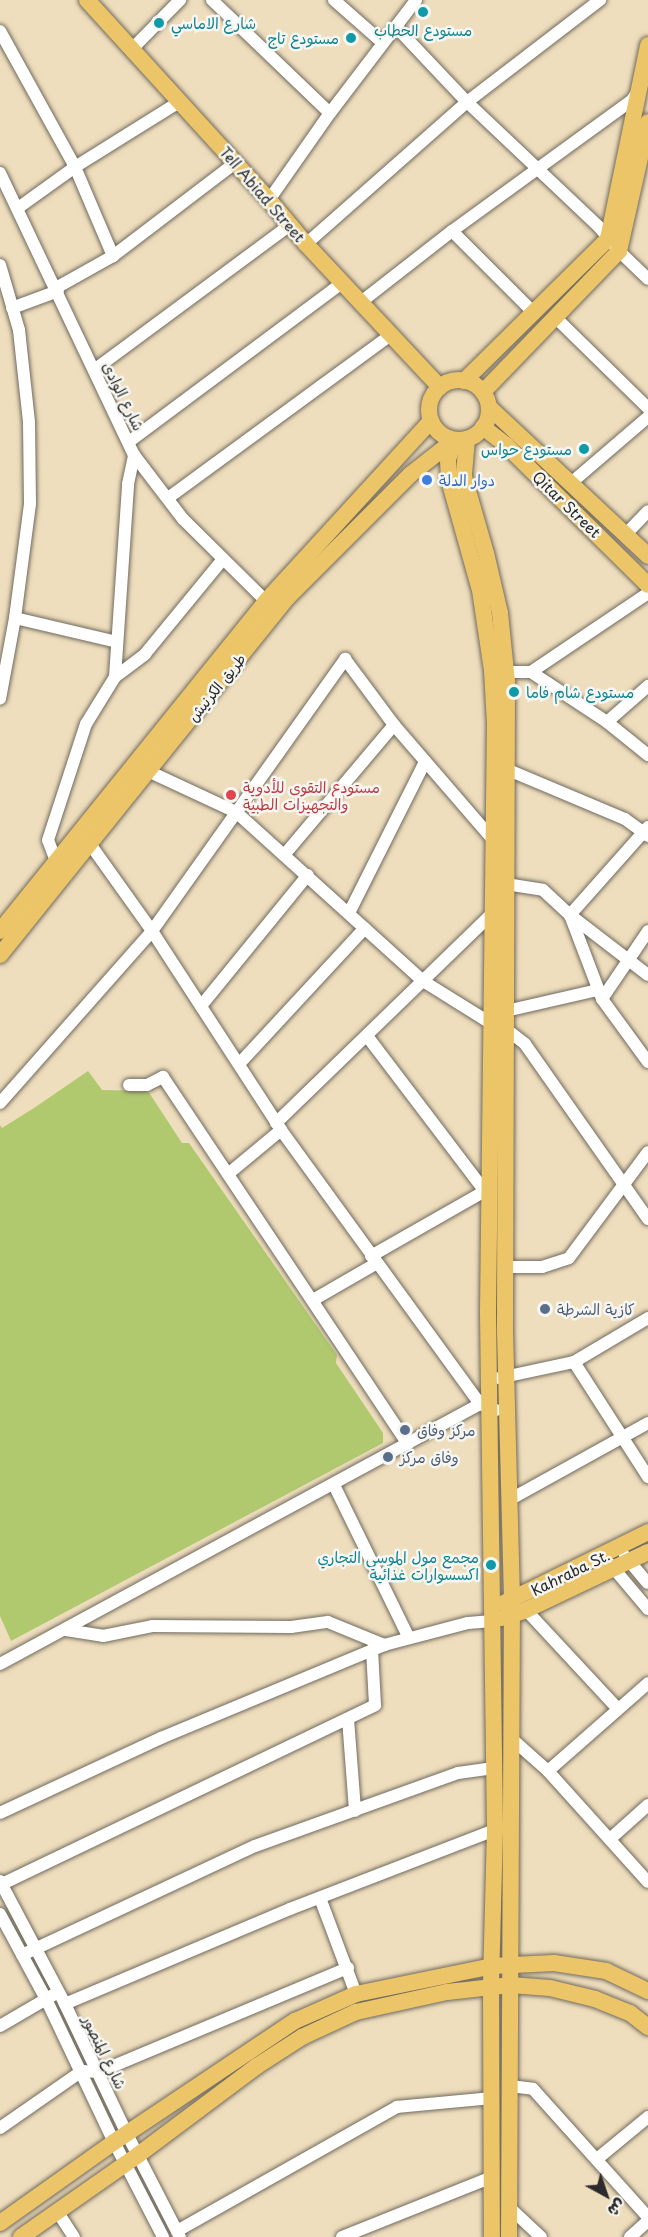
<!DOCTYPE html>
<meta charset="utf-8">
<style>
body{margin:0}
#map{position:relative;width:648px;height:2237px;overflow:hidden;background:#efdebd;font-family:"Playpen Sans","Playpen Sans Arabic",sans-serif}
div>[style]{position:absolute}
.green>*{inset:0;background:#b0c96f}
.roads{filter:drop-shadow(0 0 2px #706a5e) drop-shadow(0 0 2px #706a5e)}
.minor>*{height:12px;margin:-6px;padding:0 6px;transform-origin:6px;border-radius:6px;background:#fff}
.major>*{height:16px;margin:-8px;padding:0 8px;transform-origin:8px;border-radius:8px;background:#edc569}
.major>.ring{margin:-8px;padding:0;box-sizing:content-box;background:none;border:16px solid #edc569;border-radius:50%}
.dots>*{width:16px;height:16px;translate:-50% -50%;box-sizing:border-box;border:3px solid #f6f6f2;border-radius:50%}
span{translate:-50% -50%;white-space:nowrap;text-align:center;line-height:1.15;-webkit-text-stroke:5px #f6f6f2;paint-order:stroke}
.culture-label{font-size:15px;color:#0d838f}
.left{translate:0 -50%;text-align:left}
.right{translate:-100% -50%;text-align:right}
.street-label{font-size:15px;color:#2b2b2b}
.shop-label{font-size:15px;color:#366cbe}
.health-label{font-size:15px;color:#be3a42}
.service-label{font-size:15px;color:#4e5e75}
.north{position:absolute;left:576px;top:2165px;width:60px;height:60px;-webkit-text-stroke:4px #f6f6f2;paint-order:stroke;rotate:140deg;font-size:16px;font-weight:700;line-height:24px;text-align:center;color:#2b2b2b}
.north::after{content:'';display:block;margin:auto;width:21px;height:27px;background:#2b2b2b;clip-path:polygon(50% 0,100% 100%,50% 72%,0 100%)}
</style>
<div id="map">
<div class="green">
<i style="clip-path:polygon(88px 1071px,102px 1090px,148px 1091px,182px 1143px,189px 1143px,337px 1355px,336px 1363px,383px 1433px,383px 1443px,11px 1641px,0 1616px,0 1125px,2px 1128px,34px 1108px)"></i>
</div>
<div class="roads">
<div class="minor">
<i style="left:212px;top:0;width:163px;rotate:43.8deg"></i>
<i style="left:334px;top:0;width:65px;rotate:41.3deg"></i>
<i style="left:396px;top:27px;width:103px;rotate:46.6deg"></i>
<i style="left:467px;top:102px;width:182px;rotate:43.4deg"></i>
<i style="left:599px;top:227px;width:31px;rotate:50deg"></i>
<i style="left:619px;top:251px;width:40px;rotate:44deg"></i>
<i style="left:0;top:31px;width:155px;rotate:61.1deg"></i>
<i style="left:75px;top:167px;width:97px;rotate:66.9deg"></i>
<i style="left:113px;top:256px;width:65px;rotate:150.7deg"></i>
<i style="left:132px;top:49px;width:69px;rotate:-45.6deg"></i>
<i style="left:0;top:173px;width:312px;rotate:64.6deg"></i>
<i style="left:134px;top:455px;width:81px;rotate:52.6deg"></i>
<i style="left:183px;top:519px;width:117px;rotate:44.7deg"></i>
<i style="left:269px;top:200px;width:106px;rotate:-55deg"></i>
<i style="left:330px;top:113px;width:142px;rotate:-52.7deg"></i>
<i style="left:18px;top:208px;width:70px;rotate:-35.7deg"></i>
<i style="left:75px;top:167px;width:123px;rotate:-32deg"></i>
<i style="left:452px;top:231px;width:116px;rotate:45deg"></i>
<i style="left:306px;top:244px;width:215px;rotate:-41.4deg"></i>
<i style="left:467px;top:102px;width:168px;rotate:-37.5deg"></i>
<i style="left:113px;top:256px;width:153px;rotate:-37.3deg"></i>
<i style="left:0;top:265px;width:68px;rotate:73.7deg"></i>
<i style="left:19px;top:330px;width:93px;rotate:83.8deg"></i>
<i style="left:29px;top:422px;width:82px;rotate:89.3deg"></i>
<i style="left:30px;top:504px;width:115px;rotate:97.5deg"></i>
<i style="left:15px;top:618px;width:82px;rotate:100.5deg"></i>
<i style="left:361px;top:302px;width:115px;rotate:-38deg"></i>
<i style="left:452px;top:231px;width:223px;rotate:-36deg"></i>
<i style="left:632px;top:100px;width:11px;rotate:-56deg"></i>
<i style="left:12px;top:308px;width:49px;rotate:-20.3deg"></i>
<i style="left:555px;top:317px;width:130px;rotate:44.4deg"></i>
<i style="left:94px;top:370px;width:244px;rotate:-36.5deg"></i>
<i style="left:130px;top:441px;width:266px;rotate:-36.7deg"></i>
<i style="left:571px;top:483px;width:101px;rotate:-40.6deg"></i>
<i style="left:168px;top:498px;width:276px;rotate:-36.2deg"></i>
<i style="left:625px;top:535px;width:33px;rotate:-46deg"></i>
<i style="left:15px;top:618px;width:105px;rotate:13.2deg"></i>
<i style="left:506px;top:672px;width:25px"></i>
<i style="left:531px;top:672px;width:91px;rotate:33.3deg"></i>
<i style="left:607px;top:722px;width:53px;rotate:38.8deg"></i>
<i style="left:531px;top:672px;width:141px;rotate:-34deg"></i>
<i style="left:115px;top:677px;width:38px;rotate:-37deg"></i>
<i style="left:145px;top:654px;width:123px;rotate:-50.6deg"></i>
<i style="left:607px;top:722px;width:55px;rotate:-41.3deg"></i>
<i style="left:506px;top:769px;width:129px;rotate:22.8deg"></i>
<i style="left:625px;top:819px;width:29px;rotate:36deg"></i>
<i style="left:148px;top:771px;width:97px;rotate:25deg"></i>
<i style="left:236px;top:812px;width:252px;rotate:42.1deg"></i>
<i style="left:423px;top:981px;width:81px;rotate:31.9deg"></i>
<i style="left:648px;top:827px;width:118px;rotate:131.6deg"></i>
<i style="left:570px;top:915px;width:90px;rotate:69.1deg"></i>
<i style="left:602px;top:999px;width:78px;rotate:53.9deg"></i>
<i style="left:85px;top:837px;width:115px;rotate:54.5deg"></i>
<i style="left:152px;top:931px;width:237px;rotate:57deg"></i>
<i style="left:281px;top:1130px;width:339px;rotate:54deg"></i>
<i style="left:480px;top:1404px;width:17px;rotate:21deg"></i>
<i style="left:285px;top:854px;width:169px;rotate:-49.8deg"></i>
<i style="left:56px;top:861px;width:22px;rotate:-111deg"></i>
<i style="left:48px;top:840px;width:122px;rotate:-71.9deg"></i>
<i style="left:86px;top:724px;width:55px;rotate:-58.3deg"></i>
<i style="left:115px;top:677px;width:193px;rotate:-86.1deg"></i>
<i style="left:128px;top:484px;width:30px;rotate:-78deg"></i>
<i style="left:506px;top:884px;width:37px;rotate:9deg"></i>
<i style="left:543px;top:890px;width:37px;rotate:43deg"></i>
<i style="left:570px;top:915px;width:98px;rotate:37.6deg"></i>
<i style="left:349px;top:913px;width:169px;rotate:-63.3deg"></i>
<i style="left:602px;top:999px;width:82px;rotate:-55.9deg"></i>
<i style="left:201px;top:1006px;width:169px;rotate:-50.8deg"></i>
<i style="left:506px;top:1011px;width:94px;rotate:-12.9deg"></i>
<i style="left:506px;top:1029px;width:24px;rotate:38deg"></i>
<i style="left:525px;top:1044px;width:214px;rotate:54.9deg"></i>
<i style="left:367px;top:1036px;width:203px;rotate:52.8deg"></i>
<i style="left:239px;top:1064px;width:185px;rotate:-47.2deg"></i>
<i style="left:129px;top:1085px;width:18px"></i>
<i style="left:147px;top:1085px;width:18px;rotate:-27deg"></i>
<i style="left:163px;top:1077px;width:441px;rotate:56.3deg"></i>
<i style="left:0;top:1103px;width:230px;rotate:-48.5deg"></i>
<i style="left:152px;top:931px;width:334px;rotate:-54.6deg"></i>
<i style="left:345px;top:659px;width:82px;rotate:53.4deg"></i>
<i style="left:394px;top:725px;width:153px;rotate:49.2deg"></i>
<i style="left:276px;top:1123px;width:302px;rotate:-44.1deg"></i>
<i style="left:228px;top:1174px;width:69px;rotate:-39.7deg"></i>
<i style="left:371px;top:1256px;width:131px;rotate:-29.7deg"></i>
<i style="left:505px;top:1267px;width:37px"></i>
<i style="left:542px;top:1267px;width:28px;rotate:-18deg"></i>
<i style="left:569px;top:1258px;width:132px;rotate:-53.3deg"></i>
<i style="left:313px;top:1300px;width:74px;rotate:-30deg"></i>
<i style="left:574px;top:1362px;width:137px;rotate:57.2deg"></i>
<i style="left:499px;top:1378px;width:77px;rotate:-12deg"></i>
<i style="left:574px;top:1362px;width:86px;rotate:-30.7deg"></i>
<i style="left:334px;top:1485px;width:170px;rotate:63.9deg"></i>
<i style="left:509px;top:1500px;width:159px;rotate:-29deg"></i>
<i style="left:625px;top:1556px;width:35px;rotate:50deg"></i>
<i style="left:610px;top:1564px;width:59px;rotate:49.8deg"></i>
<i style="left:526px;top:1610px;width:134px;rotate:47.1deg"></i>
<i style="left:66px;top:1630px;width:37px;rotate:9deg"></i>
<i style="left:103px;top:1636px;width:50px;rotate:-11.5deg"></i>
<i style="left:152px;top:1626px;width:139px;rotate:0.4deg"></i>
<i style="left:291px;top:1627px;width:37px;rotate:-8deg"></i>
<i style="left:328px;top:1622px;width:61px;rotate:22.3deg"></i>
<i style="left:0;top:1664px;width:546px;rotate:-28.44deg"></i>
<i style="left:348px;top:1719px;width:92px;rotate:85.6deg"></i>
<i style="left:512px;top:1739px;width:48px;rotate:41.6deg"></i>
<i style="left:548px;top:1771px;width:149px;rotate:48deg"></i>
<i style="left:548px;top:1771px;width:133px;rotate:-41.3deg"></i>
<i style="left:0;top:1813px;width:178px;rotate:-25deg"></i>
<i style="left:161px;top:1738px;width:242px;rotate:-22.6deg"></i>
<i style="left:384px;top:1645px;width:87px;rotate:-14.7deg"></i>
<i style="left:468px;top:1623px;width:24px;rotate:-5deg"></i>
<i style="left:610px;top:1839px;width:51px;rotate:-41.8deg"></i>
<i style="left:0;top:1881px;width:139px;rotate:62.1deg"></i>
<i style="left:65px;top:2004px;width:144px;rotate:64.5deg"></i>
<i style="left:127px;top:2134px;width:116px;rotate:62.8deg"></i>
<i style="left:0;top:1885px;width:416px;rotate:-25.6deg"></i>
<i style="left:375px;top:1705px;width:55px;rotate:-93.1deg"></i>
<i style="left:320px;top:1898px;width:103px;rotate:69.4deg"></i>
<i style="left:0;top:1914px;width:97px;rotate:61.6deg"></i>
<i style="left:46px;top:1999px;width:158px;rotate:64.6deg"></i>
<i style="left:114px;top:2142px;width:107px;rotate:62.7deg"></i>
<i style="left:22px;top:1955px;width:257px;rotate:-25.1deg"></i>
<i style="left:255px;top:1846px;width:216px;rotate:-19.8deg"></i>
<i style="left:458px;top:1773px;width:36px;rotate:-8deg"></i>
<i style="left:65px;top:2004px;width:244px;rotate:-22.9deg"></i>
<i style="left:290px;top:1909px;width:220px;rotate:-21.1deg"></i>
<i style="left:0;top:2026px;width:61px;rotate:-30.3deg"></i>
<i style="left:510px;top:2086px;width:23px;rotate:7deg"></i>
<i style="left:533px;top:2089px;width:172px;rotate:48.1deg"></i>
<i style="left:0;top:2128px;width:100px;rotate:-34.8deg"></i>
<i style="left:82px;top:2071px;width:17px;rotate:3deg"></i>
<i style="left:99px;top:2072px;width:270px;rotate:-22.7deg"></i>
<i style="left:597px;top:2159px;width:66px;rotate:-39.5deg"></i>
<i style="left:509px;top:2207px;width:44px;rotate:43.2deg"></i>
<i style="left:57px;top:2211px;width:31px;rotate:57deg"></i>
<i style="left:177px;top:2231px;width:253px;rotate:-29.4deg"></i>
<i style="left:397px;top:2107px;width:95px;rotate:-5.4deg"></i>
<i style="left:342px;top:2237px;width:162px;rotate:-21.8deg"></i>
<i style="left:630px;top:2237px;width:24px;rotate:-42deg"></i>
</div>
<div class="major">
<i style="left:87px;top:0;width:270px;rotate:47.7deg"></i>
<i style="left:269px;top:200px;width:57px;rotate:49.9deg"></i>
<i style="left:306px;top:244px;width:196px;rotate:46.9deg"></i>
<i class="ring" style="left:429px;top:380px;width:44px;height:44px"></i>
<i style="left:464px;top:381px;width:202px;rotate:-44.6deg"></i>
<i style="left:608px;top:239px;width:198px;rotate:-78.3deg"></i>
<i style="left:483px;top:392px;width:196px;rotate:-46deg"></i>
<i style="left:619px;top:251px;width:132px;rotate:-77.3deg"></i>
<i style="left:489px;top:407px;width:218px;rotate:43.1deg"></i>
<i style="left:483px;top:427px;width:29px;rotate:38deg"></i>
<i style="left:506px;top:445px;width:199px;rotate:44.6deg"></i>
<i style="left:467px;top:439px;width:38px;rotate:95deg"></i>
<i style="left:464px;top:477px;width:79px;rotate:73.9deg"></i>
<i style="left:486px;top:553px;width:62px;rotate:76.9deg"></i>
<i style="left:500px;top:613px;width:69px;rotate:84.2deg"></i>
<i style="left:507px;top:682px;width:650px;rotate:90.18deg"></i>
<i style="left:505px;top:1332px;width:268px;rotate:88.5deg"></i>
<i style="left:512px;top:1600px;width:637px;rotate:90.27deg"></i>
<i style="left:454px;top:440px;width:21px;rotate:107deg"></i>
<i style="left:448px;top:460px;width:20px;rotate:87deg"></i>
<i style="left:449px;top:480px;width:114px;rotate:74.3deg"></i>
<i style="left:480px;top:590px;width:81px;rotate:81.5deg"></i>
<i style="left:492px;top:670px;width:53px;rotate:86.8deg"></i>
<i style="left:495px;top:723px;width:590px;rotate:90.68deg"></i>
<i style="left:488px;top:1313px;width:517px;rotate:89.22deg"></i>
<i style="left:495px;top:1830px;width:155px;rotate:91.5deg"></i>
<i style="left:491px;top:1985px;width:252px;rotate:89.8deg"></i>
<i style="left:0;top:931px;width:424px;rotate:-51.1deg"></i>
<i style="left:266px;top:601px;width:244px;rotate:-47.5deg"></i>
<i style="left:0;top:955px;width:458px;rotate:-51.2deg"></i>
<i style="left:287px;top:598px;width:175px;rotate:-45deg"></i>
<i style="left:411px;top:474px;width:53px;rotate:-38.2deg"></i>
<i style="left:504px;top:1603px;width:161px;rotate:-26.2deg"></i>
<i style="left:502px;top:1618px;width:25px;rotate:-18deg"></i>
<i style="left:526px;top:1610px;width:135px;rotate:-25.4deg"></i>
<i style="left:0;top:2223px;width:140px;rotate:-35.4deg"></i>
<i style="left:114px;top:2142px;width:218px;rotate:-33.8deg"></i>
<i style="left:295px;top:2021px;width:67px;rotate:-23.9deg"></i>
<i style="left:356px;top:1994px;width:139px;rotate:-11.6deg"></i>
<i style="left:492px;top:1966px;width:62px;rotate:-2.8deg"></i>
<i style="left:554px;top:1963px;width:53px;rotate:8.7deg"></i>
<i style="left:606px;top:1971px;width:47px;rotate:25.5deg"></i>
<i style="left:21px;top:2237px;width:143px;rotate:-35deg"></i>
<i style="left:138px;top:2155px;width:149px;rotate:-36.8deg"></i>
<i style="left:257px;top:2066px;width:54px;rotate:-32.8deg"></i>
<i style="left:302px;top:2037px;width:60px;rotate:-24.8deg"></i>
<i style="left:356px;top:2012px;width:93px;rotate:-12.4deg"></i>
<i style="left:447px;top:1992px;width:63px;rotate:-6.3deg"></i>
<i style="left:510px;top:1985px;width:40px;rotate:4.3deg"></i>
<i style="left:550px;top:1988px;width:46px;rotate:13.7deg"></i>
<i style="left:595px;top:1999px;width:38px;rotate:22deg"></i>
<i style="left:630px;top:2013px;width:23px;rotate:38deg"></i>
</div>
</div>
<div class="dots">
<i style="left:423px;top:12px;background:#0f9aa8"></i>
<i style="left:159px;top:23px;background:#0f9aa8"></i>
<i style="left:351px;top:38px;background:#0f9aa8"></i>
<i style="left:584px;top:449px;background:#0f9aa8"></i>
<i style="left:427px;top:480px;background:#3f7fe0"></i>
<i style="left:514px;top:692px;background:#0f9aa8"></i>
<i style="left:231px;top:795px;background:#e0444e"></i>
<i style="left:545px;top:1309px;background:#5c6f8a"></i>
<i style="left:405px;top:1430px;background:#5c6f8a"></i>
<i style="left:388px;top:1457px;background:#5c6f8a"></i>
<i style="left:491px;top:1565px;background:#0f9aa8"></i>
</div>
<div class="culture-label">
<span class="left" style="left:171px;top:23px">شارع الاماسي</span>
<span style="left:423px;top:30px">مستودع الحطاب</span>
<span class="right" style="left:339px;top:38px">مستودع تاج</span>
<span class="right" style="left:572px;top:449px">مستودع حواس</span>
<span class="left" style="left:526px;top:692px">مستودع شام فاما</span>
<span class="right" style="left:479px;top:1565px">مجمع مول الموسى التجاري<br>اكسسوارات غذائية</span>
</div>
<div class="street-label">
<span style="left:263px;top:194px;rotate:49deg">Tell Abiad Street</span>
<span style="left:124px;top:396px;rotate:64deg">شارع الوادى</span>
<span style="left:567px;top:504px;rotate:44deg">Qitar Street</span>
<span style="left:216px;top:687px;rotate:-51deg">طريق الكرنيش</span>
<span style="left:570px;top:1572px;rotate:-26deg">Kahraba St.</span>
<span style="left:105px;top:2052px;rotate:64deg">شارع المنصور</span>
</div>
<div class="shop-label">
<span class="left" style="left:439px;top:480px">دوار الدلة</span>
</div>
<div class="health-label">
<span class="left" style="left:243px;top:795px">مستودع التقوى للأدوية<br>والتجهيزات الطبية</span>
</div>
<div class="service-label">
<span class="left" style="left:557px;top:1309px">كازية الشرطة</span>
<span class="left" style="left:417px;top:1430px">مركز وفاق</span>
<span class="left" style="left:400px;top:1457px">وفاق مركز</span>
</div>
<div class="north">ش</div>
</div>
